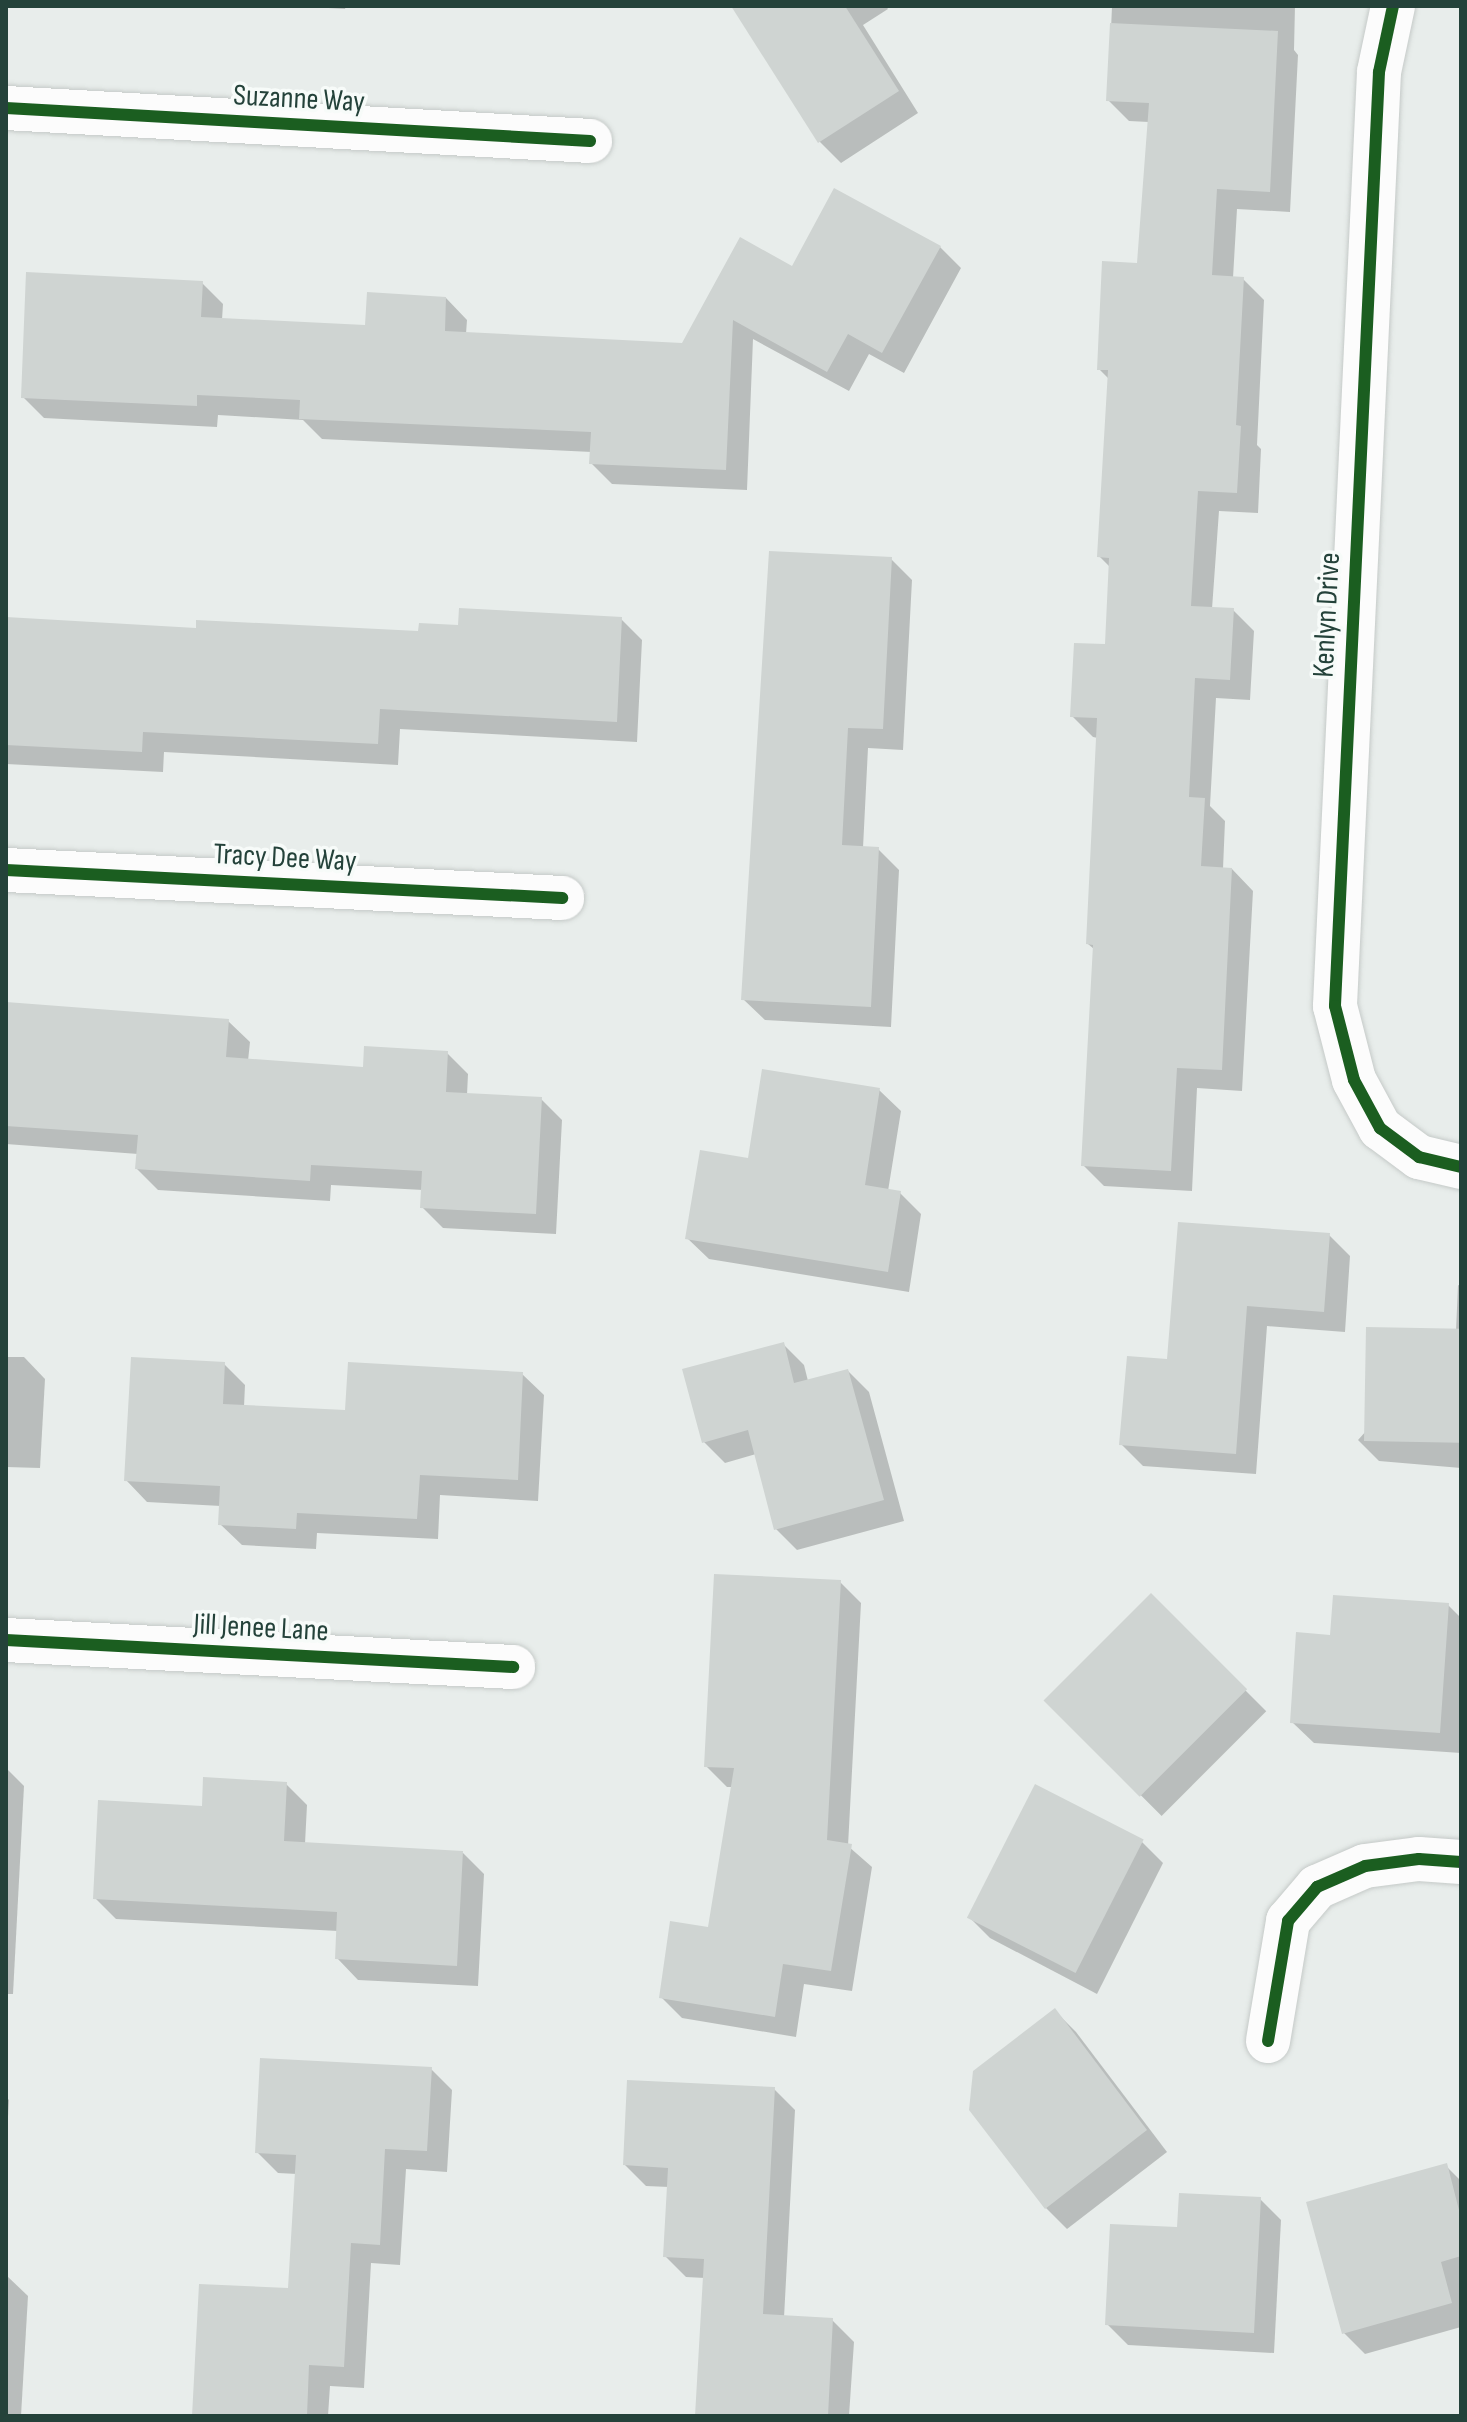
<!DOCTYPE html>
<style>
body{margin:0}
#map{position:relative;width:1467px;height:2422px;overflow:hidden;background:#e8edeb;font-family:"Sofia Sans Condensed",sans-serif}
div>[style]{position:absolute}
.shadow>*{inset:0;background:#0003;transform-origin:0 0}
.building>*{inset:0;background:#cfd4d2;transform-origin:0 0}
.roads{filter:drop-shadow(0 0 2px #c5cac8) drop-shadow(0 0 2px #c5cac8)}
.street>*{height:44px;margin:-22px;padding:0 22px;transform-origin:22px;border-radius:22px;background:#fcfcfc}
.cycleway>*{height:12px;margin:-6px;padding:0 6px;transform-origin:6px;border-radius:6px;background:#1b5e20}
span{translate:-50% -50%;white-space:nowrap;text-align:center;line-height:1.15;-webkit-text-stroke:7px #f7fbf9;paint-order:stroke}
.street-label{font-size:30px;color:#24423a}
.frame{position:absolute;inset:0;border:8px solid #24423a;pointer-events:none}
</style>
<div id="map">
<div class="shadow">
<i style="clip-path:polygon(294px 6px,346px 6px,345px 9px)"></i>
<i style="clip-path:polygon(734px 6px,886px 6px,888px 9px,863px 25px,918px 113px,841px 163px,820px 142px)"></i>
<i style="clip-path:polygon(1112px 6px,1295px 6px,1294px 50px,1298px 55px,1290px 212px,1237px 209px,1233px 278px,1243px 279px,1264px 300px,1257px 445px,1261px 449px,1258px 513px,1219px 511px,1212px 609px,1233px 610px,1254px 631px,1250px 700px,1216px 698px,1210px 806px,1225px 821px,1223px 869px,1232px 869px,1253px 891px,1242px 1091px,1197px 1088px,1192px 1191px,1104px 1186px,1083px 1165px,1094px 949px,1088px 944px,1098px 738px,1093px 737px,1072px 716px,1107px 646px,1111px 568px,1099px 556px,1110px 380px,1099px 369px,1139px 265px,1149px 122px,1129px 121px,1108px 100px)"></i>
<i style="clip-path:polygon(940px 247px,961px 268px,904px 373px,869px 354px,849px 391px,753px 339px,747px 490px,612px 484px,591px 463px,592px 452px,322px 439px,303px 420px,218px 415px,217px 427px,44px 418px,23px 397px,202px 283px,223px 304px,222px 320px,367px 327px,446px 298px,467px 320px,466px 334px,684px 345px,793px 268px)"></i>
<i style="clip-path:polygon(891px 559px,912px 580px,903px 750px,868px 748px,863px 848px,878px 849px,899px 870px,891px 1027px,765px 1020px,743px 999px)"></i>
<i style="clip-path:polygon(6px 619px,198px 630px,420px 633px,460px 627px,621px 619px,642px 640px,637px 742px,400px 729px,398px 765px,164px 752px,163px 772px,6px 764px)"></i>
<i style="clip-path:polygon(6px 1004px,228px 1021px,250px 1042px,248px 1061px,365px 1069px,447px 1053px,468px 1074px,467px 1095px,541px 1099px,562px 1120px,556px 1234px,443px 1228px,422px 1207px,423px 1190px,331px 1185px,330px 1201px,158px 1190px,137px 1169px,138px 1154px,6px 1144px)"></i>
<i style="clip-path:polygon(879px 1090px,901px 1111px,888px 1191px,900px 1193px,921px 1214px,909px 1292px,709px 1259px,687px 1238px,750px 1160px)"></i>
<i style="clip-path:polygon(1329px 1235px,1350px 1256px,1345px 1332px,1267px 1326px,1256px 1474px,1143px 1466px,1121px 1444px,1169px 1361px)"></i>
<i style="clip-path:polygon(1458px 1285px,1461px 1286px,1461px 1468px,1379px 1461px,1358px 1440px,1456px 1331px)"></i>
<i style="clip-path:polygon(783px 1344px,804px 1365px,808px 1381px,848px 1371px,869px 1392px,904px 1521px,797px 1550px,776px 1529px,756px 1454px,725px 1463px,704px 1442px)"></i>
<i style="clip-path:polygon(6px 1357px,24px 1357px,45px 1379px,40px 1468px,6px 1467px)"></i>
<i style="clip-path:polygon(224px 1364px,245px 1385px,244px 1407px,347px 1412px,522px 1374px,544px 1395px,538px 1501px,440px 1495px,438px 1539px,317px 1533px,316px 1549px,242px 1545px,220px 1524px,221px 1506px,147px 1502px,126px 1480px)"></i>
<i style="clip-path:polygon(840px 1582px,861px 1603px,848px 1846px,872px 1867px,852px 1991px,804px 1984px,796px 2037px,682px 2018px,661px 1997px,710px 1930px,733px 1787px,727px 1787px,706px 1766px)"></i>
<i style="left:1151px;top:1596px;width:163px;height:148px;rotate:45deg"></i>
<i style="clip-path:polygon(1448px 1605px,1461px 1618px,1461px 1753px,1314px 1743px,1292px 1722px,1332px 1637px)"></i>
<i style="clip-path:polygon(6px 1768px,24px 1786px,13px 1994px,6px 1994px)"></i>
<i style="clip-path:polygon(286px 1784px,307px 1805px,305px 1844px,463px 1853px,484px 1874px,478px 1986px,358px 1980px,337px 1958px,338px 1931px,116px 1919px,95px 1898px,204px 1808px)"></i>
<i style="clip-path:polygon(1142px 1842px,1163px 1863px,1097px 1994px,990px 1938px,969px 1917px)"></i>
<i style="clip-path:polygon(1055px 2011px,1076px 2032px,1167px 2152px,1067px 2229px,1046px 2208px)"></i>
<i style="clip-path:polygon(431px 2069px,452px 2090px,447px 2172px,406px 2169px,400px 2265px,371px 2263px,364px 2388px,330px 2386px,328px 2416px,194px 2416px,289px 2290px,297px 2174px,278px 2173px,257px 2152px)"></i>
<i style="clip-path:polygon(774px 2089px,795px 2110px,784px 2318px,832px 2320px,854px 2342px,849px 2416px,697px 2416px,705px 2278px,686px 2277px,665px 2256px,669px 2187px,646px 2186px,625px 2165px)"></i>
<i style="clip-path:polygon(6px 2097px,9px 2100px,6px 2150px)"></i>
<i style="clip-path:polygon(1446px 2166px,1461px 2181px,1461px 2327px,1365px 2354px,1344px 2333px)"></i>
<i style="clip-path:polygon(1260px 2199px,1281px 2220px,1274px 2353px,1128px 2345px,1107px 2324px,1179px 2230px)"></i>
<i style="clip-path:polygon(6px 2275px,28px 2296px,21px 2416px,6px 2416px)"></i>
</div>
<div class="building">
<i style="clip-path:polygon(731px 6px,845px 6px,899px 91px,818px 143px)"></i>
<i style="clip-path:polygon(1110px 23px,1278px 31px,1270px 192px,1217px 189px,1212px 275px,1244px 277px,1236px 425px,1241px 426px,1237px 493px,1198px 491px,1191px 606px,1234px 608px,1230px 680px,1195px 678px,1189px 797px,1205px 798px,1201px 866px,1232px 868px,1222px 1070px,1177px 1068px,1171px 1171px,1081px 1166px,1093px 945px,1086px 944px,1097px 718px,1070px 717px,1074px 643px,1105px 644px,1109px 558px,1097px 557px,1108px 370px,1097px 370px,1102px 261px,1137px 263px,1149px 103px,1106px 101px)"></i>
<i style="clip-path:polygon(834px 188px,941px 246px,882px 353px,848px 334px,827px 372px,733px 320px,726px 470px,589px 464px,591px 432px,299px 419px,300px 400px,197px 395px,197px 406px,21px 398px,26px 272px,203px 281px,201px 317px,365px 325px,367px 292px,446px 297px,445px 331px,682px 343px,740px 237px,792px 266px)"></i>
<i style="clip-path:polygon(769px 551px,892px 557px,883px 729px,848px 728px,842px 845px,879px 847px,871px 1007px,741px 1000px)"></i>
<i style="clip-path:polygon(459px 608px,622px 617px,617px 722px,380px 709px,378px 744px,143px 732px,142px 752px,6px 745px,6px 617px,196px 628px,196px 620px,418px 631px,419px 623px,458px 625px)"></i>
<i style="clip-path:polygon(6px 1002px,229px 1019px,226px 1057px,363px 1067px,364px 1046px,448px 1051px,446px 1092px,542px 1097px,536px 1214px,420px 1208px,422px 1171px,311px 1165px,310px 1181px,135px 1169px,138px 1135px,6px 1126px)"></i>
<i style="clip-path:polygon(762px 1069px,880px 1088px,865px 1185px,901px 1191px,888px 1272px,685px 1239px,700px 1150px,748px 1158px)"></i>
<i style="clip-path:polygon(1178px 1222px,1330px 1233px,1324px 1312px,1247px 1306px,1236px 1454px,1119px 1445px,1127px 1356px,1167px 1359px)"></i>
<i style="left:1366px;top:1327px;width:95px;height:114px;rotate:1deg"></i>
<i style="clip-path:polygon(784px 1342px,794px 1383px,848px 1369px,884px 1500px,774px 1530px,748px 1430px,702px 1443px,682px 1369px)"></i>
<i style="clip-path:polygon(131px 1357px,225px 1362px,223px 1404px,345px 1410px,348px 1362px,523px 1372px,518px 1480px,420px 1475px,417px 1519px,297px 1513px,296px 1529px,218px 1525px,220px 1486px,124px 1481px)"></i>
<i style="clip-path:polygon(714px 1574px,841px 1580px,827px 1840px,852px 1844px,831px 1971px,783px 1964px,775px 2017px,659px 1998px,670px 1921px,708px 1927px,734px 1768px,704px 1767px)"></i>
<i style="left:1151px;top:1593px;width:136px;height:152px;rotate:45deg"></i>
<i style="clip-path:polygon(1333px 1595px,1449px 1603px,1440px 1733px,1290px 1723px,1296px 1632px,1330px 1635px)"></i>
<i style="clip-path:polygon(203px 1777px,287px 1782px,284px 1841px,463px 1851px,457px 1966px,335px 1959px,337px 1912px,93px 1899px,98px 1800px,202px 1806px)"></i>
<i style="left:1035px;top:1784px;width:122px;height:150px;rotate:27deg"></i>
<i style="clip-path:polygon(1055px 2008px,1147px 2130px,1045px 2209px,969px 2110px,973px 2071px)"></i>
<i style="clip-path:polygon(260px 2058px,432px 2067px,427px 2151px,385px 2149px,380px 2245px,351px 2243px,344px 2367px,309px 2365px,307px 2416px,192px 2416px,199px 2284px,288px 2288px,296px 2155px,255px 2153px)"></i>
<i style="clip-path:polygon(627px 2080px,775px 2087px,763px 2314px,833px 2318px,828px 2416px,695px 2416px,704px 2259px,663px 2257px,668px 2168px,623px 2165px)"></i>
<i style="clip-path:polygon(1447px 2163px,1461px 2218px,1461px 2256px,1441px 2262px,1452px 2303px,1342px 2334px,1306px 2202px)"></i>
<i style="clip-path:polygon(1179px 2193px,1261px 2197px,1254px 2333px,1105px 2325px,1110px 2224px,1177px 2227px)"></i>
</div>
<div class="roads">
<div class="street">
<i style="left:1393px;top:6px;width:67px;rotate:102deg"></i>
<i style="left:1379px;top:72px;width:935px;rotate:92.7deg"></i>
<i style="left:1335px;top:1006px;width:76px;rotate:75.6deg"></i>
<i style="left:1354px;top:1080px;width:55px;rotate:61.6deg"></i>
<i style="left:1380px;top:1128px;width:49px;rotate:36.6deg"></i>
<i style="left:1419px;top:1157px;width:43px;rotate:13.4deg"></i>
<i style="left:6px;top:108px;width:585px;rotate:3.23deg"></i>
<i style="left:6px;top:870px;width:557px;rotate:2.88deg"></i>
<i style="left:6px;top:1640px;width:508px;rotate:3.05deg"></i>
<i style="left:1268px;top:2041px;width:122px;rotate:-80.5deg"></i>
<i style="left:1288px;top:1921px;width:45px;rotate:-49.5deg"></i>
<i style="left:1317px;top:1887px;width:52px;rotate:-23.6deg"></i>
<i style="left:1365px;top:1866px;width:54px;rotate:-7.4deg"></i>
<i style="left:1419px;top:1859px;width:42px;rotate:4.1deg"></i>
</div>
</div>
<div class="cycleway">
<i style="left:1393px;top:6px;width:67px;rotate:102deg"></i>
<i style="left:1379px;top:72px;width:935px;rotate:92.7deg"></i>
<i style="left:1335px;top:1006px;width:76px;rotate:75.6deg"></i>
<i style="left:1354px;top:1080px;width:55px;rotate:61.6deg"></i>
<i style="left:1380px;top:1128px;width:49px;rotate:36.6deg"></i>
<i style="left:1419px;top:1157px;width:43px;rotate:13.4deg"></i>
<i style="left:6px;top:108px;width:585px;rotate:3.23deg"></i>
<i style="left:6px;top:870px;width:557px;rotate:2.88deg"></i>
<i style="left:6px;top:1640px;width:508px;rotate:3.05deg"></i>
<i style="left:1268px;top:2041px;width:122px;rotate:-80.5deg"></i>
<i style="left:1288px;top:1921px;width:45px;rotate:-49.5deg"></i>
<i style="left:1317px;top:1887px;width:52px;rotate:-23.6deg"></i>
<i style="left:1365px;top:1866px;width:54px;rotate:-7.4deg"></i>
<i style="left:1419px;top:1859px;width:42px;rotate:4.1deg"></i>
</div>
<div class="street-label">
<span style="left:299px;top:99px;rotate:3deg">Suzanne Way</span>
<span style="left:1327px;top:615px;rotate:-87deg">Kenlyn Drive</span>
<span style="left:285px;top:858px;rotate:3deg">Tracy Dee Way</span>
<span style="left:261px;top:1628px;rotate:3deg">Jill Jenee Lane</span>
</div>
<div class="frame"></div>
</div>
